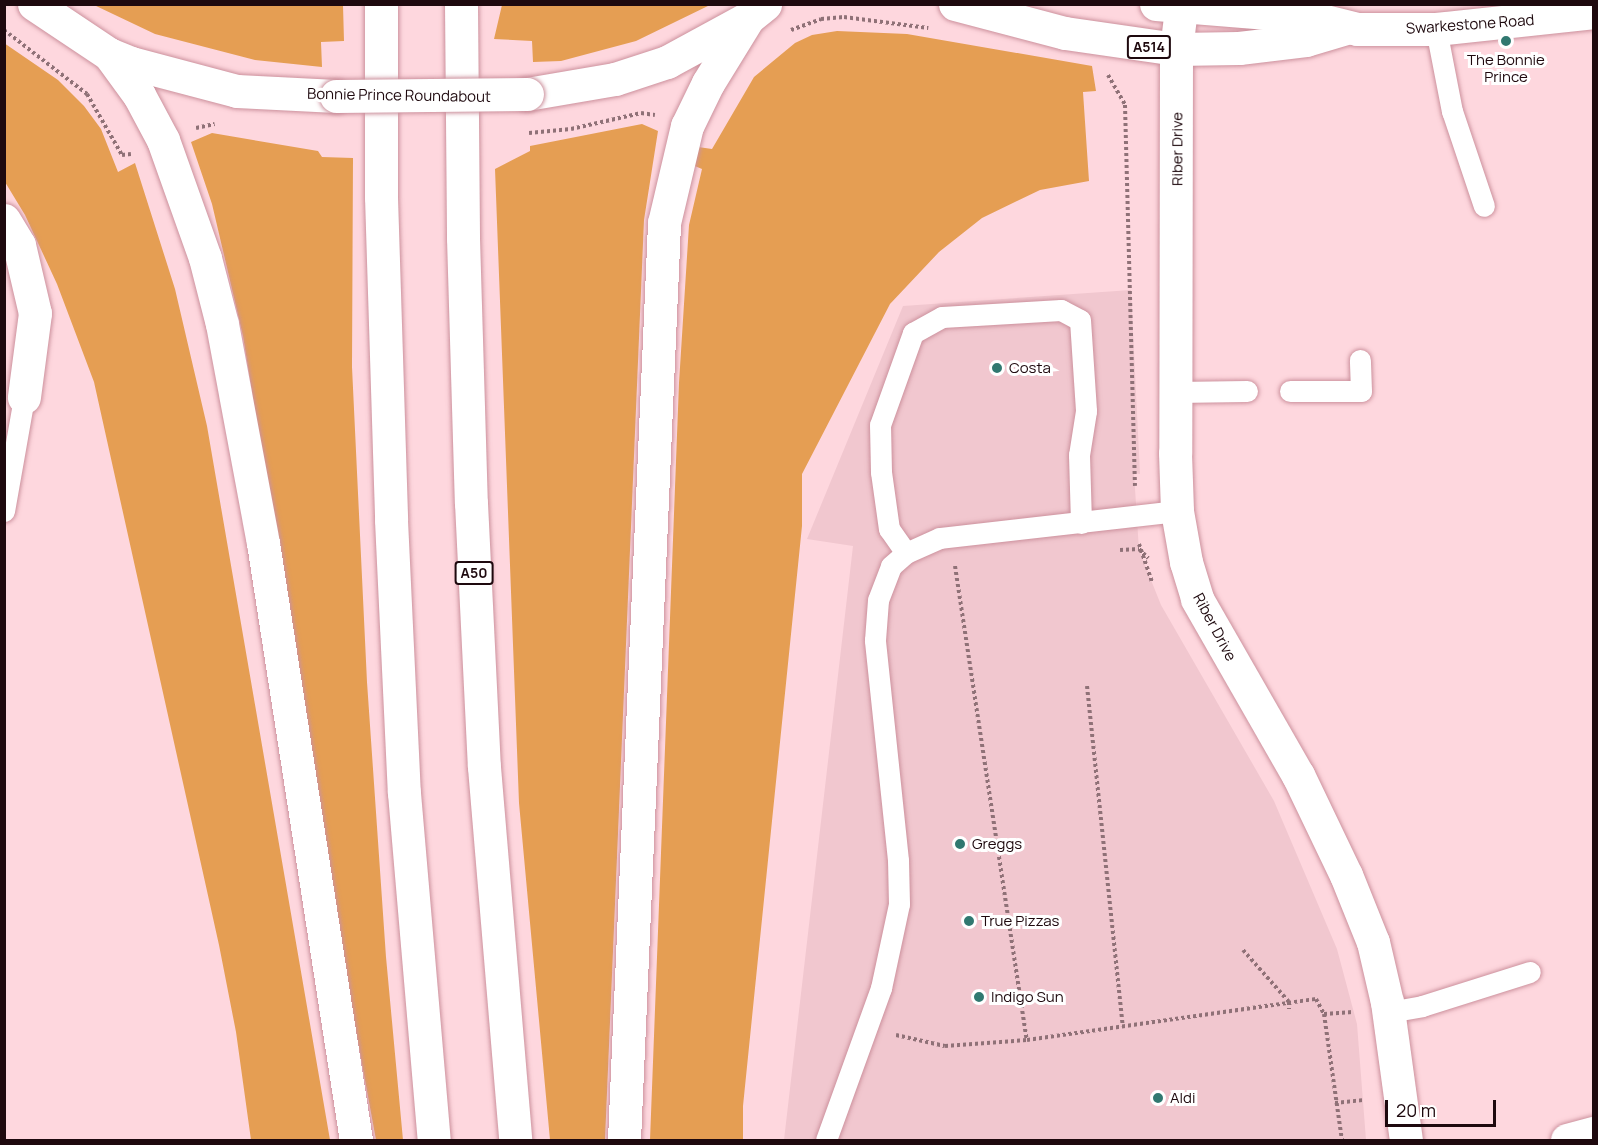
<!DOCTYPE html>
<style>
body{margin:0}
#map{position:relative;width:1598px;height:1145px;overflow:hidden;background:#fed7de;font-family:Manrope,sans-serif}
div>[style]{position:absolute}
.built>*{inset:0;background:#f1c7cf}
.green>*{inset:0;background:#e59e53}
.path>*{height:4px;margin-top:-2px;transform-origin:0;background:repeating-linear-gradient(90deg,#8f7177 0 3px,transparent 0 6px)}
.roads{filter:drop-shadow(0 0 2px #cc919d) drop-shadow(0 0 2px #cc919d)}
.service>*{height:21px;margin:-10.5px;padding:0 10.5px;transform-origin:10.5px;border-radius:10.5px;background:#fff}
.minor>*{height:33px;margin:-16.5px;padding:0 16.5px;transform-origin:16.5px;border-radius:16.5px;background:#fff}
.primary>*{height:33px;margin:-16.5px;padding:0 16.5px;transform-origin:16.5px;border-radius:16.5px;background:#fff}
.trunk>*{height:33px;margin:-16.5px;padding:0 16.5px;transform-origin:16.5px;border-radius:16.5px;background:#fff}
.bridges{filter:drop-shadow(0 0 2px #cc919d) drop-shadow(0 0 2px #cc919d)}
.primary-bridge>*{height:33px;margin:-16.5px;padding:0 16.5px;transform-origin:16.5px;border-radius:16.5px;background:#fff}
.dots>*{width:16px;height:16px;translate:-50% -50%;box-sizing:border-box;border:3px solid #fff;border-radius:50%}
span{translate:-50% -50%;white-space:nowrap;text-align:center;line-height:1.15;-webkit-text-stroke:6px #fff;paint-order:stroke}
.shield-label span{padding:2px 4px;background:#fff;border:2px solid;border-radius:4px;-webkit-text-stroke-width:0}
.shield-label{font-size:14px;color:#1e090e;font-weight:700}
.street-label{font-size:15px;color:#1e090e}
.poi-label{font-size:15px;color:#1e090e}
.left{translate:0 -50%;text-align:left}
.frame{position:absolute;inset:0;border:6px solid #1e090e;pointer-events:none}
.scale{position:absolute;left:1385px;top:1100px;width:111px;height:27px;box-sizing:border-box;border:3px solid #1e090e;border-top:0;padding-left:8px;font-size:18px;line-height:21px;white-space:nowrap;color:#1e090e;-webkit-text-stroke:4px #fff;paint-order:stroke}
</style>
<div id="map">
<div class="built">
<i style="clip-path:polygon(1131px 290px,1140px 474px,1134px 473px,1139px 550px,1161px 605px,1274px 801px,1337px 949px,1357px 1024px,1366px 1140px,784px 1140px,853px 546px,807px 539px,903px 306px)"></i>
</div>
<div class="green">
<i style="clip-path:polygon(94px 5px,343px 5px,344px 41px,321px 42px,322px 67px,255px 60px,155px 34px)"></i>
<i style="clip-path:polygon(502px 5px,502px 4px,710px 5px,636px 41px,561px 61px,533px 62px,532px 41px,494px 39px)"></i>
<i style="clip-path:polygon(837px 31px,907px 34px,1092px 66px,1096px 91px,1083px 92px,1089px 181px,1040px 190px,982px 218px,939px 252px,890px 304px,802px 474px,802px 526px,743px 1106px,743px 1140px,650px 1140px,679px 383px,689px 225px,702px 169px,690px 164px,698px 147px,712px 149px,754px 77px,795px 43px,812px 35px)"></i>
<i style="clip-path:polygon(4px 43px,58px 80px,84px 106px,101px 129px,118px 172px,135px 163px,175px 289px,207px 426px,330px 1140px,251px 1140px,236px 1032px,219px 945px,94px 382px,57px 284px,25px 215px,5px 182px)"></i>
<i style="clip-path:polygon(642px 124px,658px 131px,644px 220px,605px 1140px,550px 1140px,519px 803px,495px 169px,530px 151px,530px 146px)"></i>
<i style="clip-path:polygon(212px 133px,318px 151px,322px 157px,353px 158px,352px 367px,367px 682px,386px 957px,403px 1140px,376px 1140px,344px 966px,243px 336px,212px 204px,191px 142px)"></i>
</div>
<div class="path">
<i style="left:4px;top:30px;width:105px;rotate:37.6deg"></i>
<i style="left:87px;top:94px;width:70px;rotate:60.2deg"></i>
<i style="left:122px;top:155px;width:9px;rotate:-6deg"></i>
<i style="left:791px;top:30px;width:32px;rotate:-20deg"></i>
<i style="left:821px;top:19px;width:23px;rotate:-5deg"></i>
<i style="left:844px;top:17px;width:85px;rotate:7.5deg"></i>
<i style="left:1108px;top:75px;width:34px;rotate:60deg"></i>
<i style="left:1125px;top:105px;width:381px;rotate:88.5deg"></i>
<i style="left:196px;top:128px;width:19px;rotate:-12deg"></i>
<i style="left:529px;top:133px;width:42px;rotate:-5.4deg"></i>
<i style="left:571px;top:129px;width:72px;rotate:-12.9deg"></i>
<i style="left:641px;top:113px;width:14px;rotate:8deg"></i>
<i style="left:1139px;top:544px;width:40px;rotate:71.1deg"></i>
<i style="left:1120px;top:550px;width:19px;rotate:-3deg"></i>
<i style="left:1139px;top:549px;width:13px;rotate:45deg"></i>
<i style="left:955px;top:566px;width:479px;rotate:81.4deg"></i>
<i style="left:1087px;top:686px;width:342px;rotate:84deg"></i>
<i style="left:1243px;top:950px;width:69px;rotate:48.5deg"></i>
<i style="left:1289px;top:1002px;width:7px;rotate:90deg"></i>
<i style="left:1324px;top:1014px;width:29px;rotate:-4deg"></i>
<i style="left:896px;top:1035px;width:50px;rotate:12.7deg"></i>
<i style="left:945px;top:1046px;width:82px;rotate:-4.2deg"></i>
<i style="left:1027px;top:1040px;width:292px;rotate:-8.1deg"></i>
<i style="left:1316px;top:999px;width:17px;rotate:62deg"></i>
<i style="left:1324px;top:1014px;width:127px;rotate:81.9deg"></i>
<i style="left:1335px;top:1103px;width:30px;rotate:-6deg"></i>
</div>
<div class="roads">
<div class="service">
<i style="left:1436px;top:29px;width:84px;rotate:79deg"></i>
<i style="left:1452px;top:111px;width:100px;rotate:71.4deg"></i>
<i style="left:1290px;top:391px;width:71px"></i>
<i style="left:1361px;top:391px;width:31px;rotate:-92deg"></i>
<i style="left:1175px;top:392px;width:72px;rotate:-0.8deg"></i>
<i style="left:4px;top:511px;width:116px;rotate:-80deg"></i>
<i style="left:906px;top:553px;width:29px;rotate:-125deg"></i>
<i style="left:889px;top:529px;width:58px;rotate:-98deg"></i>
<i style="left:881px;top:472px;width:47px;rotate:-91.2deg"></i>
<i style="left:880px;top:425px;width:98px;rotate:-70.3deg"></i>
<i style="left:913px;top:333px;width:33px;rotate:-29deg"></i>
<i style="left:942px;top:317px;width:119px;rotate:-3.4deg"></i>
<i style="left:1061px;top:310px;width:21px;rotate:28deg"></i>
<i style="left:1080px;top:320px;width:91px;rotate:86.2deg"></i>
<i style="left:1086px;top:411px;width:45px;rotate:99deg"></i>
<i style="left:1079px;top:455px;width:68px;rotate:88.3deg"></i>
<i style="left:1389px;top:1012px;width:34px;rotate:-10deg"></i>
<i style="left:1422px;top:1006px;width:113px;rotate:-17.5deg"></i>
<i style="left:826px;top:1140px;width:162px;rotate:-70.1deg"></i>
<i style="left:881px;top:988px;width:86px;rotate:-77.9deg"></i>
<i style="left:899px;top:904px;width:44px;rotate:-91.3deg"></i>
<i style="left:898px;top:860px;width:221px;rotate:-96deg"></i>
<i style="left:875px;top:640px;width:40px;rotate:-85.7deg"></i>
<i style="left:878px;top:600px;width:36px;rotate:-69deg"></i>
<i style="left:891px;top:566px;width:20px;rotate:-41deg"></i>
<i style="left:906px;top:553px;width:37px;rotate:-24deg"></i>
<i style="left:940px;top:538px;width:239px;rotate:-6.5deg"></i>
</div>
<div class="minor">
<i style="left:1181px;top:9px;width:40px;rotate:97.1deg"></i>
<i style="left:1176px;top:49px;width:404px;rotate:90.1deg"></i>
<i style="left:1175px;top:453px;width:58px;rotate:88deg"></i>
<i style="left:1177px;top:511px;width:52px;rotate:80deg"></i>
<i style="left:1186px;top:562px;width:39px;rotate:73deg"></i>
<i style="left:1197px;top:599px;width:203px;rotate:60.2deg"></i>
<i style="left:1298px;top:775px;width:111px;rotate:64.4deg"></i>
<i style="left:1346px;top:875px;width:72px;rotate:68.1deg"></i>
<i style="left:1373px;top:942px;width:62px;rotate:76.9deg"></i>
<i style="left:1387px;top:1002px;width:139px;rotate:82.2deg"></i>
<i style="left:4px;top:220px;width:29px;rotate:59deg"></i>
<i style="left:19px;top:245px;width:70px;rotate:76.8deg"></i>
<i style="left:35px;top:313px;width:85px;rotate:97.5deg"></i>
<i style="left:1567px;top:1140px;width:28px;rotate:-15deg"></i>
</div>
<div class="primary">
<i style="left:34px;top:4px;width:90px;rotate:33.7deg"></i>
<i style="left:109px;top:54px;width:24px;rotate:22deg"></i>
<i style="left:131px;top:63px;width:110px;rotate:14.8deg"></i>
<i style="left:237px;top:91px;width:99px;rotate:2.9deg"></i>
<i style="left:955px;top:4px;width:114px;rotate:14.8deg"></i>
<i style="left:1065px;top:33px;width:112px;rotate:8.2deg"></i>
<i style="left:1176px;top:49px;width:63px;rotate:-0.9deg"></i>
<i style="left:1239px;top:48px;width:67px;rotate:-6.8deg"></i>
<i style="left:1306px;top:40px;width:42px;rotate:-16.7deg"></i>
<i style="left:1156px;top:4px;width:149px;rotate:4.6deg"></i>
<i style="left:1305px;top:16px;width:54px;rotate:14deg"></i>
<i style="left:1357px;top:29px;width:79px"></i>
<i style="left:1436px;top:29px;width:159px;rotate:-6.1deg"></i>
<i style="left:527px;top:94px;width:89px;rotate:-9.7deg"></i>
<i style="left:615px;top:79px;width:55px;rotate:-18.1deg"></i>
<i style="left:667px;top:62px;width:92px;rotate:-28.5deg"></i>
<i style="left:748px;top:18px;width:22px;rotate:-39deg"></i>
</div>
<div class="trunk">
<i style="left:381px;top:4px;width:193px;rotate:90deg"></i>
<i style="left:381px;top:197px;width:323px;rotate:88.2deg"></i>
<i style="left:391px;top:520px;width:273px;rotate:87.3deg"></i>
<i style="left:404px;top:793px;width:348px;rotate:85.1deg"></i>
<i style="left:461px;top:4px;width:234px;rotate:89.5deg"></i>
<i style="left:463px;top:238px;width:265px;rotate:88.3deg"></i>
<i style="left:471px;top:503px;width:264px;rotate:87.2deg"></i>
<i style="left:484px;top:767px;width:374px;rotate:85.2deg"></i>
<i style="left:109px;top:54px;width:51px;rotate:53.8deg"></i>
<i style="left:139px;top:95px;width:51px;rotate:61.9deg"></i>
<i style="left:163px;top:140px;width:125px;rotate:70.4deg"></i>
<i style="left:205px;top:258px;width:68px;rotate:75.6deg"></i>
<i style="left:222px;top:324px;width:223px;rotate:79.4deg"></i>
<i style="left:263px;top:543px;width:604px;rotate:81.15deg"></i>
<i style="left:624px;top:1140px;width:918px;rotate:-87.5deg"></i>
<i style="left:664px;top:223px;width:100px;rotate:-76.7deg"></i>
<i style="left:687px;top:126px;width:48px;rotate:-64deg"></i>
<i style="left:708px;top:83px;width:76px;rotate:-58.4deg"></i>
</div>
</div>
<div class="bridges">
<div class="primary-bridge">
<i style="left:336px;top:96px;width:191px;rotate:-0.6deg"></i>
</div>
</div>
<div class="dots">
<i style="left:1506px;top:41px;background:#317870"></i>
<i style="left:997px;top:368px;background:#317870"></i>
<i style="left:960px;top:844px;background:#317870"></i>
<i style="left:969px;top:921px;background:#317870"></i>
<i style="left:979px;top:997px;background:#317870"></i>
<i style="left:1158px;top:1098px;background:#317870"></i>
</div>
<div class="shield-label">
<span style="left:1149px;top:47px">A514</span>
<span style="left:474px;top:573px">A50</span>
</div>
<div class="street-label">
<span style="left:1470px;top:24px;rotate:-4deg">Swarkestone Road</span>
<span style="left:399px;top:95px;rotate:1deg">Bonnie Prince Roundabout</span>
<span style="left:1177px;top:149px;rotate:-90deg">Riber Drive</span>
<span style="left:1215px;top:627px;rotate:62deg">Riber Drive</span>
</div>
<div class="poi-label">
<span style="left:1506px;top:68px">The Bonnie<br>Prince</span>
<span class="left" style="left:1009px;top:368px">Costa</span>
<span class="left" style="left:972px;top:844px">Greggs</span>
<span class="left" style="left:981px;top:921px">True Pizzas</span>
<span class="left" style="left:991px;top:997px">Indigo Sun</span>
<span class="left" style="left:1170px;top:1098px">Aldi</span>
</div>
<div class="frame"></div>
<div class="scale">20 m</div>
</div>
